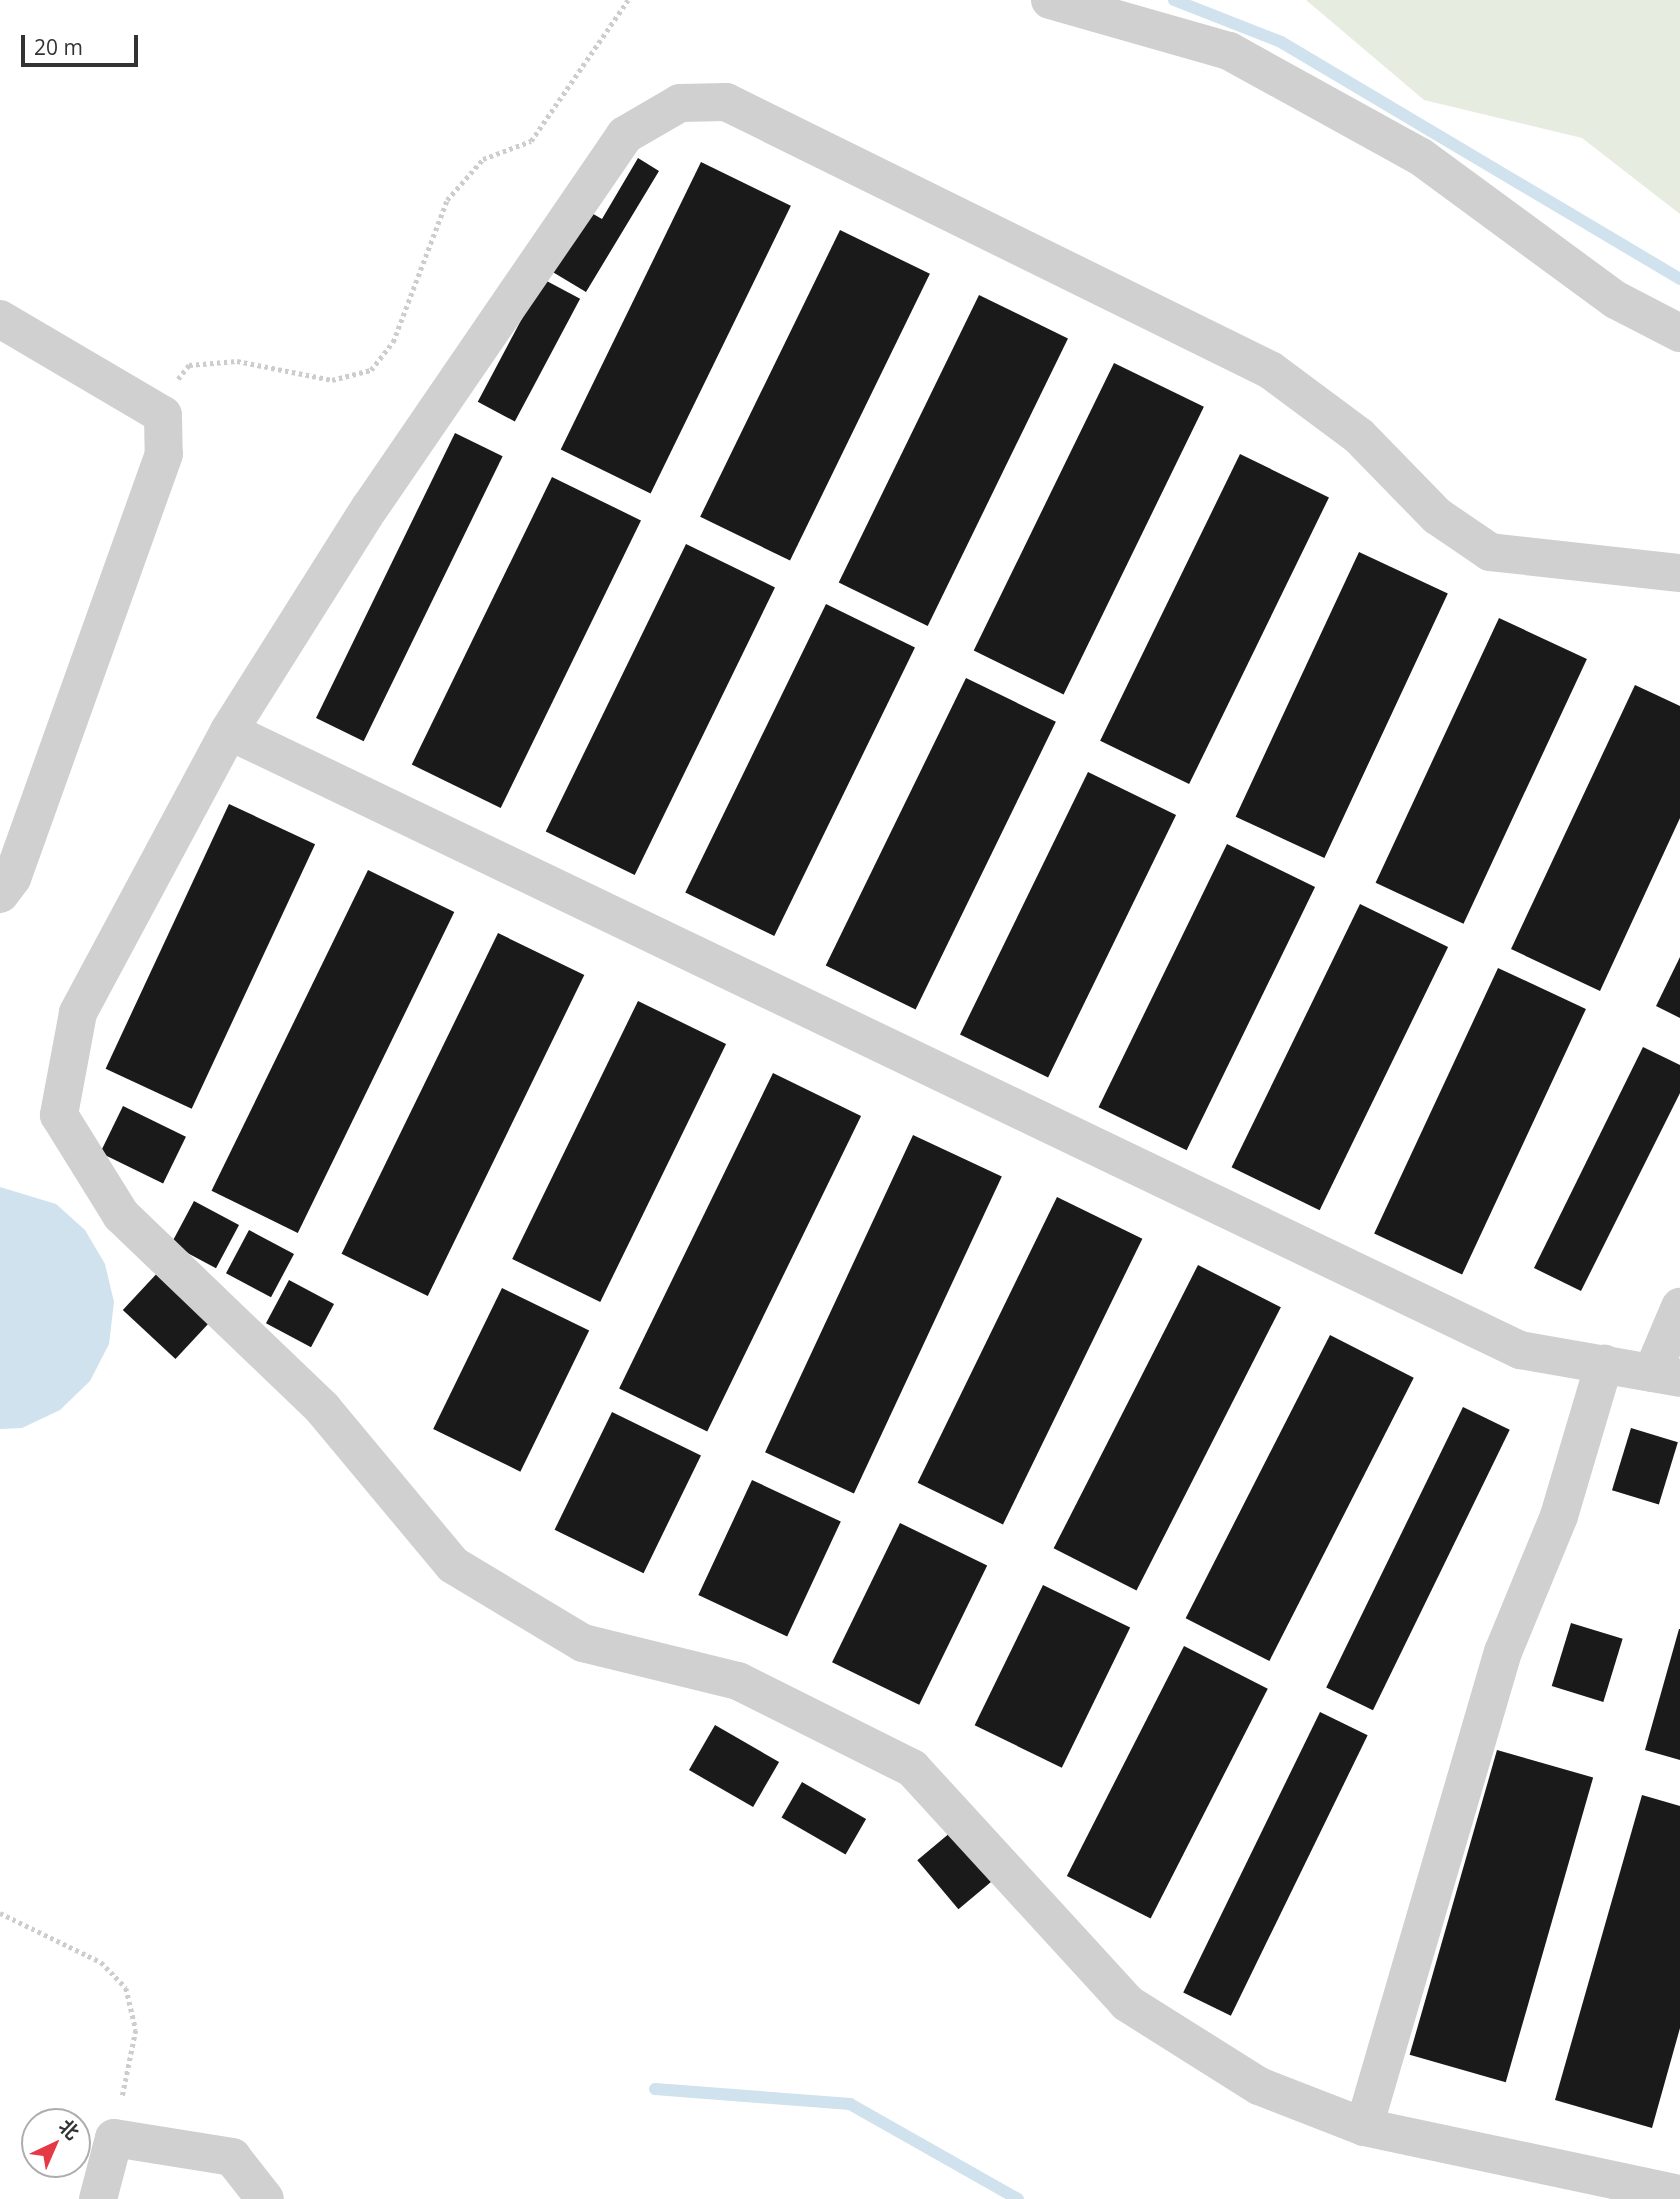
<!DOCTYPE html>
<meta charset="utf-8">
<style>
body{margin:0}
#map{position:relative;width:1680px;height:2199px;overflow:hidden;background:#fff;font-family:"Open Sans","Noto Sans SC",sans-serif}
div>[style]{position:absolute}
.green>*{inset:0;background:#e6ecdf}
.water>*{inset:0;background:#cfe2ee}
.stream>*{height:12px;margin:-6px;padding:0 6px;transform-origin:6px;border-radius:6px;background:#cfe2ee}
.building>*{inset:0;background:#1a1a1a;transform-origin:0 0}
.path>*{height:4.5px;margin-top:-2.25px;transform-origin:0;background:repeating-linear-gradient(90deg,#cdcdcd 0 3.5px,transparent 0 7px)}
.minor>*{height:38px;margin:-19px;padding:0 19px;transform-origin:19px;border-radius:19px;background:#d0d0d0}
span{translate:-50% -50%;white-space:nowrap;text-align:center;line-height:1.15;-webkit-text-stroke:7px #fff;paint-order:stroke}
.north{position:absolute;left:21px;top:2108px;width:70px;height:70px;box-sizing:border-box;background:#fff;border:2px solid #adadad;border-radius:50%;rotate:44deg;font-size:19px;font-weight:700;line-height:28px;text-align:center;color:#333}
.north::after{content:'';display:block;margin:auto;width:24px;height:32px;background:#e63946;clip-path:polygon(50% 0,100% 100%,50% 72%,0 100%)}
.scale{position:absolute;left:21px;top:35px;width:117px;height:32px;box-sizing:border-box;border:4px solid #333;border-top:0;padding-left:9px;font-size:21px;line-height:24px;white-space:nowrap;color:#333;-webkit-text-stroke:5px #fff;paint-order:stroke}
</style>
<div id="map">
<div class="green">
<i style="clip-path:polygon(1306px 0,1680px 0,1680px 214px,1582px 138px,1424px 100px)"></i>
</div>
<div class="water">
<i style="clip-path:polygon(0 1187px,56px 1204px,85px 1230px,105px 1264px,114px 1302px,109px 1344px,90px 1381px,60px 1410px,22px 1428px,0 1429px)"></i>
</div>
<div class="stream">
<i style="left:1174px;top:0;width:115px;rotate:21.4deg"></i>
<i style="left:1281px;top:42px;width:464px;rotate:30.7deg"></i>
<i style="left:655px;top:2089px;width:196px;rotate:4.4deg"></i>
<i style="left:850px;top:2104px;width:193px;rotate:29.5deg"></i>
</div>
<div class="building">
<i style="clip-path:polygon(638px 158px,659px 171px,586px 292px,551px 271px,588px 211px,602px 219px)"></i>
<i style="left:701px;top:162px;width:100px;height:320px;rotate:26deg"></i>
<i style="left:840px;top:230px;width:100px;height:319px;rotate:26deg"></i>
<i style="left:543px;top:279px;width:42px;height:139px;rotate:28deg"></i>
<i style="left:979px;top:295px;width:99px;height:320px;rotate:26deg"></i>
<i style="left:1114px;top:363px;width:100px;height:320px;rotate:26deg"></i>
<i style="left:455px;top:433px;width:53px;height:317px;rotate:26deg"></i>
<i style="left:1240px;top:454px;width:99px;height:319px;rotate:26deg"></i>
<i style="left:552px;top:477px;width:99px;height:320px;rotate:26deg"></i>
<i style="left:686px;top:544px;width:99px;height:320px;rotate:26deg"></i>
<i style="left:1359px;top:552px;width:98px;height:292px;rotate:25deg"></i>
<i style="left:826px;top:604px;width:99px;height:321px;rotate:26deg"></i>
<i style="left:1499px;top:618px;width:97px;height:292px;rotate:25deg"></i>
<i style="left:966px;top:678px;width:100px;height:320px;rotate:26deg"></i>
<i style="clip-path:polygon(1635px 685px,1680px 706px,1680px 818px,1600px 991px,1511px 949px)"></i>
<i style="left:1088px;top:772px;width:98px;height:292px;rotate:26deg"></i>
<i style="left:229px;top:804px;width:95px;height:292px;rotate:25deg"></i>
<i style="left:1227px;top:844px;width:98px;height:293px;rotate:26deg"></i>
<i style="left:368px;top:870px;width:96px;height:357px;rotate:26deg"></i>
<i style="left:1360px;top:904px;width:98px;height:293px;rotate:26deg"></i>
<i style="left:498px;top:933px;width:96px;height:357px;rotate:26deg"></i>
<i style="clip-path:polygon(1680px 957px,1680px 1018px,1656px 1006px)"></i>
<i style="left:1498px;top:968px;width:97px;height:293px;rotate:25deg"></i>
<i style="left:638px;top:1001px;width:98px;height:287px;rotate:26deg"></i>
<i style="clip-path:polygon(1643px 1047px,1680px 1065px,1680px 1093px,1581px 1291px,1534px 1268px)"></i>
<i style="left:773px;top:1073px;width:98px;height:351px;rotate:26deg"></i>
<i style="left:123px;top:1106px;width:70px;height:52px;rotate:26deg"></i>
<i style="left:913px;top:1135px;width:98px;height:350px;rotate:25deg"></i>
<i style="left:1057px;top:1197px;width:95px;height:318px;rotate:26deg"></i>
<i style="left:194px;top:1201px;width:51px;height:49px;rotate:28deg"></i>
<i style="left:249px;top:1230px;width:51px;height:49px;rotate:28deg"></i>
<i style="left:1198px;top:1265px;width:93px;height:318px;rotate:27deg"></i>
<i style="left:161px;top:1269px;width:72px;height:56px;rotate:43deg"></i>
<i style="left:289px;top:1280px;width:51px;height:49px;rotate:28deg"></i>
<i style="left:502px;top:1288px;width:97px;height:157px;rotate:26deg"></i>
<i style="left:1330px;top:1335px;width:94px;height:318px;rotate:27deg"></i>
<i style="left:1463px;top:1407px;width:52px;height:312px;rotate:26deg"></i>
<i style="left:612px;top:1412px;width:99px;height:131px;rotate:26deg"></i>
<i style="left:1631px;top:1428px;width:49px;height:65px;rotate:17deg"></i>
<i style="left:752px;top:1480px;width:98px;height:127px;rotate:25deg"></i>
<i style="left:900px;top:1523px;width:97px;height:155px;rotate:26deg"></i>
<i style="left:1043px;top:1585px;width:97px;height:156px;rotate:26deg"></i>
<i style="left:1571px;top:1623px;width:54px;height:66px;rotate:17deg"></i>
<i style="clip-path:polygon(1679px 1629px,1680px 1629px,1680px 1760px,1645px 1750px)"></i>
<i style="left:1184px;top:1646px;width:94px;height:258px;rotate:27deg"></i>
<i style="left:1320px;top:1712px;width:53px;height:312px;rotate:26deg"></i>
<i style="left:715px;top:1725px;width:74px;height:52px;rotate:30deg"></i>
<i style="left:1497px;top:1750px;width:100px;height:317px;rotate:16deg"></i>
<i style="left:802px;top:1782px;width:74px;height:41px;rotate:30deg"></i>
<i style="clip-path:polygon(1642px 1795px,1680px 1806px,1680px 2028px,1652px 2128px,1555px 2100px)"></i>
<i style="left:951px;top:1832px;width:64px;height:44px;rotate:50deg"></i>
</div>
<div class="path">
<i style="left:178px;top:379px;width:18px;rotate:-52deg"></i>
<i style="left:189px;top:365px;width:48px;rotate:-4.8deg"></i>
<i style="left:237px;top:361px;width:97px;rotate:11.3deg"></i>
<i style="left:332px;top:380px;width:40px;rotate:-14.4deg"></i>
<i style="left:371px;top:370px;width:36px;rotate:-52deg"></i>
<i style="left:393px;top:342px;width:152px;rotate:-69.2deg"></i>
<i style="left:447px;top:200px;width:55px;rotate:-48.7deg"></i>
<i style="left:483px;top:159px;width:51px;rotate:-20.6deg"></i>
<i style="left:531px;top:141px;width:171px;rotate:-55.5deg"></i>
<i style="left:0;top:1913px;width:112px;rotate:25.9deg"></i>
<i style="left:101px;top:1962px;width:36px;rotate:46deg"></i>
<i style="left:126px;top:1988px;width:43px;rotate:76.6deg"></i>
<i style="left:136px;top:2030px;width:70px;rotate:101.5deg"></i>
</div>
<div class="minor">
<i style="left:1050px;top:0;width:186px;rotate:15.9deg"></i>
<i style="left:1229px;top:51px;width:219px;rotate:28.9deg"></i>
<i style="left:1421px;top:157px;width:242px;rotate:36.3deg"></i>
<i style="left:1616px;top:300px;width:72px;rotate:27.3deg"></i>
<i style="left:0;top:319px;width:189px;rotate:30.5deg"></i>
<i style="left:163px;top:415px;width:39px;rotate:89deg"></i>
<i style="left:164px;top:454px;width:450px;rotate:109.7deg"></i>
<i style="left:12px;top:878px;width:20px;rotate:127deg"></i>
<i style="left:1680px;top:573px;width:191px;rotate:-173.7deg"></i>
<i style="left:1490px;top:552px;width:64px;rotate:-145.8deg"></i>
<i style="left:1437px;top:516px;width:112px;rotate:-134.3deg"></i>
<i style="left:1359px;top:436px;width:111px;rotate:-143.4deg"></i>
<i style="left:1270px;top:370px;width:606px;rotate:-153.77deg"></i>
<i style="left:726px;top:102px;width:46px;rotate:178.8deg"></i>
<i style="left:680px;top:103px;width:64px;rotate:149.8deg"></i>
<i style="left:625px;top:135px;width:451px;rotate:124.4deg"></i>
<i style="left:370px;top:507px;width:265px;rotate:122.2deg"></i>
<i style="left:229px;top:731px;width:320px;rotate:118.2deg"></i>
<i style="left:78px;top:1013px;width:104px;rotate:100.6deg"></i>
<i style="left:59px;top:1115px;width:118px;rotate:58.2deg"></i>
<i style="left:121px;top:1215px;width:280px;rotate:43.8deg"></i>
<i style="left:323px;top:1409px;width:203px;rotate:50.2deg"></i>
<i style="left:453px;top:1565px;width:152px;rotate:31deg"></i>
<i style="left:583px;top:1643px;width:160px;rotate:13.8deg"></i>
<i style="left:738px;top:1681px;width:195px;rotate:26.6deg"></i>
<i style="left:912px;top:1768px;width:319px;rotate:47.5deg"></i>
<i style="left:1127px;top:2003px;width:156px;rotate:32.2deg"></i>
<i style="left:1259px;top:2086px;width:113px;rotate:21.3deg"></i>
<i style="left:1364px;top:2127px;width:323px;rotate:12deg"></i>
<i style="left:229px;top:731px;width:1432px;rotate:25.62deg"></i>
<i style="left:1520px;top:1350px;width:162px;rotate:9.9deg"></i>
<i style="left:1652px;top:1373px;width:72px;rotate:-67deg"></i>
<i style="left:1364px;top:2127px;width:495px;rotate:-73.7deg"></i>
<i style="left:1503px;top:1652px;width:147px;rotate:-67.6deg"></i>
<i style="left:1559px;top:1516px;width:159px;rotate:-73.5deg"></i>
<i style="left:98px;top:2199px;width:63px;rotate:-75.3deg"></i>
<i style="left:114px;top:2138px;width:120px;rotate:9.1deg"></i>
<i style="left:232px;top:2157px;width:53px;rotate:51.8deg"></i>
</div>
<div class="north">北</div>
<div class="scale">20 m</div>
</div>
